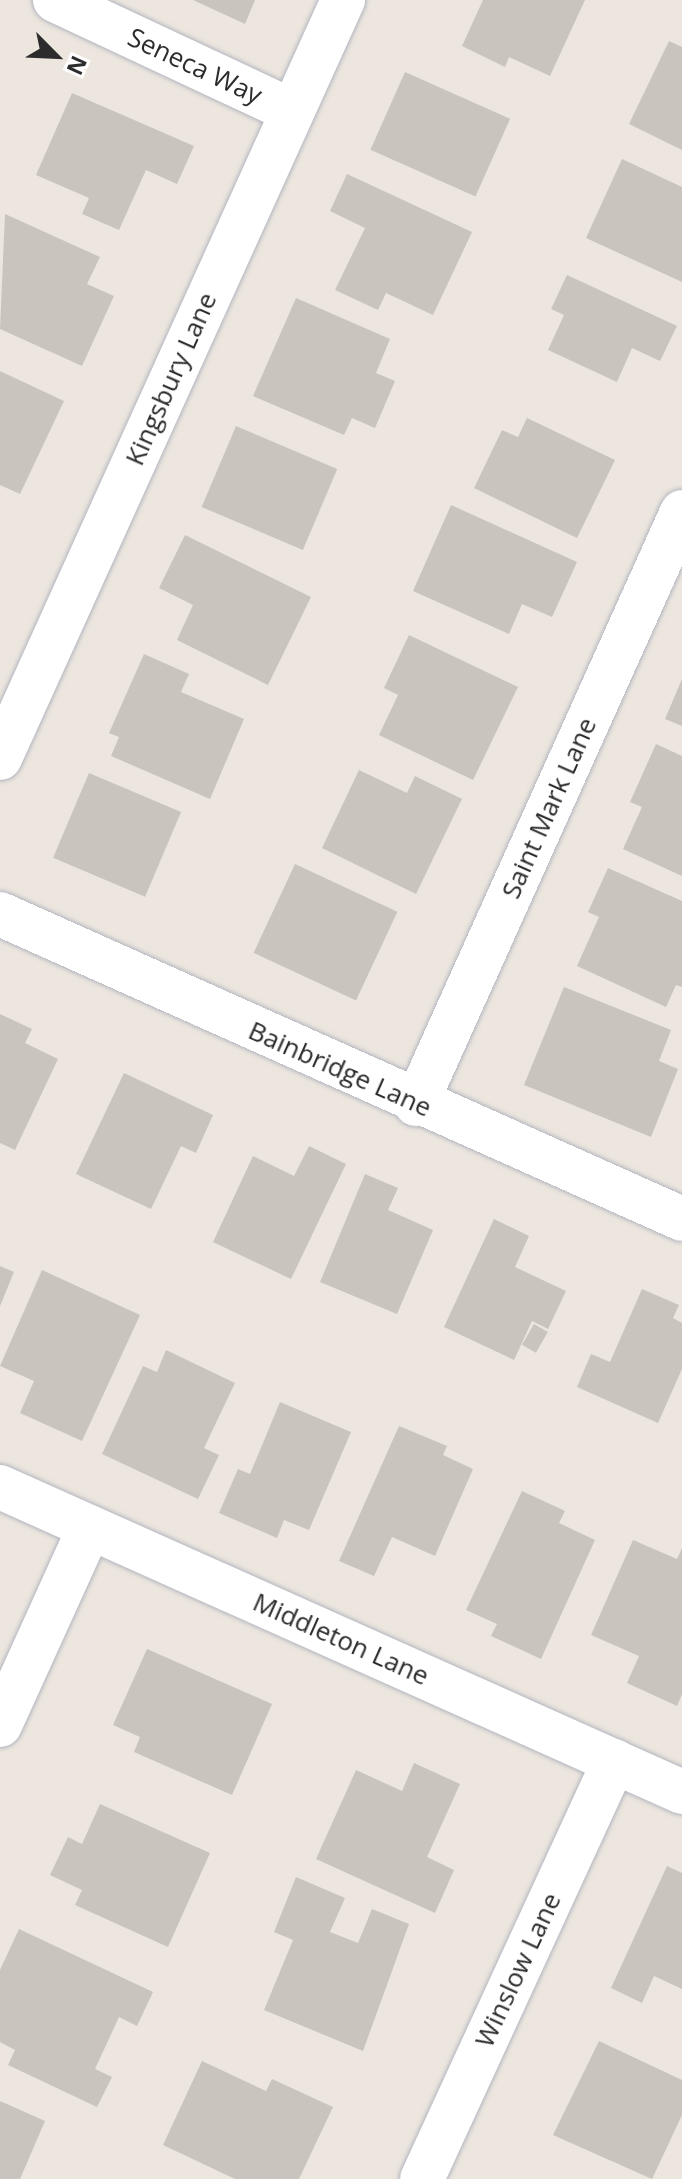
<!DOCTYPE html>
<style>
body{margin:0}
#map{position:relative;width:682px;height:2179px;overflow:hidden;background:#ede6df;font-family:"Open Sans",sans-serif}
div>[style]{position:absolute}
.building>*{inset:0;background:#c9c4bd;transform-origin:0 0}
.roads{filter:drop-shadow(0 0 2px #b2b6bf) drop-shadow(0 0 2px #b2b6bf)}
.minor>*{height:44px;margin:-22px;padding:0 22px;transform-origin:22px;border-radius:22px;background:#fff}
span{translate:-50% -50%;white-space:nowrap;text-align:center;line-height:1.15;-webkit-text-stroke:6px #fff;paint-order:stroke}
.street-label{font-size:26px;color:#2c2c2c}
.north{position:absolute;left:16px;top:16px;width:80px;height:80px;-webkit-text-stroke:6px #fff;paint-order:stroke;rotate:114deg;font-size:22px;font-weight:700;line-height:32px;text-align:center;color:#2c2c2c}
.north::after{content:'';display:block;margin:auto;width:28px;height:36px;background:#2c2c2c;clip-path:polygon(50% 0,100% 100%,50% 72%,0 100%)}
</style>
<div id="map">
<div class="building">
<i style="clip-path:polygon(193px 0,255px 0,245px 24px)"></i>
<i style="clip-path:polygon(483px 0,585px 0,550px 76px,509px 57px,505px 67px,462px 46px)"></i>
<i style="clip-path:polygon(669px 41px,682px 47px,682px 150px,629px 124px)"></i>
<i style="left:405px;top:72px;width:115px;height:85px;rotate:24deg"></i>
<i style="clip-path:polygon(72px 93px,194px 146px,177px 184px,146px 170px,119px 230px,82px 214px,89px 198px,36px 175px)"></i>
<i style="clip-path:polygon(622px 159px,682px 187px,682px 282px,586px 238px)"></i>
<i style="clip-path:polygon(347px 174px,472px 232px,433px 315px,386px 293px,378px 310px,335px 290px,365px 228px,330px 211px)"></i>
<i style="clip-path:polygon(5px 214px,100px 257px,87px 284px,114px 296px,82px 366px,0 329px)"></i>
<i style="clip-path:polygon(567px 275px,677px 326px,660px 361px,632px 348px,617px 382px,548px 350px,564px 315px,551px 309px)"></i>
<i style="clip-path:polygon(296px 298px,390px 339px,376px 373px,395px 381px,375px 428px,352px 418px,344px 435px,253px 396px)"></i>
<i style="clip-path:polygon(0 371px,64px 401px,20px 494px,0 485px)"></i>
<i style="clip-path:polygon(527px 418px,615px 460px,577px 538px,474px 488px,502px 430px,518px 437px)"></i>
<i style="left:236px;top:426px;width:110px;height:88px;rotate:23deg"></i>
<i style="clip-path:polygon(451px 505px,577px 562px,552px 617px,522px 604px,509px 634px,413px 591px)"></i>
<i style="clip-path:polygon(185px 535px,311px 597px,268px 685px,177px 640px,193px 605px,159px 588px)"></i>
<i style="clip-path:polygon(409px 635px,518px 687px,473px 780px,379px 735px,398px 695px,384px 688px)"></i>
<i style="clip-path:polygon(144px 654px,189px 674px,181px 692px,244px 719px,210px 799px,111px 756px,119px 737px,109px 733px)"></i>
<i style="clip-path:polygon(682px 679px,682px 726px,665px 719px)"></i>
<i style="clip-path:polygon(656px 744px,682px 756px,682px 876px,623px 849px,642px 807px,630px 802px)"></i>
<i style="clip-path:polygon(359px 770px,407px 793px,415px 776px,462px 799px,416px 894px,322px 848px)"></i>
<i style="left:89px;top:773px;width:100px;height:92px;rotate:23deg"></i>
<i style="left:295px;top:864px;width:113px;height:98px;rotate:25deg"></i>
<i style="clip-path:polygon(608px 868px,682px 901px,682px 987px,676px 985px,666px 1007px,577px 966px,599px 917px,588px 912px)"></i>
<i style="clip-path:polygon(564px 987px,671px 1030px,659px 1061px,678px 1069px,651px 1137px,524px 1085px)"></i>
<i style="clip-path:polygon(0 1014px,32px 1029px,25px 1043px,58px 1059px,15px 1150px,0 1143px)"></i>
<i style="clip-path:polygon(124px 1073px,213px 1115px,196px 1153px,181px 1146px,151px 1209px,76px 1174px)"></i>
<i style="clip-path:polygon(309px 1146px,346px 1164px,291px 1279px,213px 1242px,253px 1156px,294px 1176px)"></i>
<i style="clip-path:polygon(365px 1174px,398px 1188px,388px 1210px,433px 1230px,397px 1314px,320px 1282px)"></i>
<i style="clip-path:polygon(494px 1219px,529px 1236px,515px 1267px,566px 1291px,548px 1329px,532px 1321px,514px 1360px,444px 1327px)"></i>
<i style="clip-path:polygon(0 1266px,14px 1272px,0 1306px)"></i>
<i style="clip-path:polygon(42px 1270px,140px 1315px,82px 1441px,20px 1413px,34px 1381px,0 1366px)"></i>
<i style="clip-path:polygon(642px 1289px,679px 1305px,673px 1318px,682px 1323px,682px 1369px,658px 1423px,577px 1387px,591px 1354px,610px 1362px)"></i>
<i style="left:534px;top:1324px;width:16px;height:24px;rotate:30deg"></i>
<i style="clip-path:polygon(166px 1350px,235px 1383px,204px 1448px,219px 1455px,198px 1499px,102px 1454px,143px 1366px,157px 1372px)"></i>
<i style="clip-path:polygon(280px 1402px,351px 1432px,309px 1530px,284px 1520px,277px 1538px,219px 1513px,238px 1469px,250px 1474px)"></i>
<i style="clip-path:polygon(399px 1426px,447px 1446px,443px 1455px,473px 1469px,435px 1556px,392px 1537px,374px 1576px,339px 1561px)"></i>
<i style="clip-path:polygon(522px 1491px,565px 1511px,559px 1523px,595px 1540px,541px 1659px,491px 1636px,497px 1624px,466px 1610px)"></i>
<i style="clip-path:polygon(633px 1540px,677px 1559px,682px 1548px,682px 1694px,677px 1706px,627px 1683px,639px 1656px,591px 1635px)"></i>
<i style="clip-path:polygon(147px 1649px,272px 1704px,232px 1795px,134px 1752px,140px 1737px,113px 1725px)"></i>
<i style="clip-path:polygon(414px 1763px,460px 1784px,427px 1857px,454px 1870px,435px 1913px,316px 1859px,356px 1770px,402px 1791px)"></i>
<i style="clip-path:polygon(100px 1804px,210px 1853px,168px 1947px,75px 1905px,82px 1890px,50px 1875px,68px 1837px,82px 1844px)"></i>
<i style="clip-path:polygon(667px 1866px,682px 1873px,682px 1989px,654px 1976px,642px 2003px,611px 1988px)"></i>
<i style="clip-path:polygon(296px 1877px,345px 1898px,330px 1932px,358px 1943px,372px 1909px,409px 1924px,363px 2051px,264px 2010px,293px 1940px,274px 1932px)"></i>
<i style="clip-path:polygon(19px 1929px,153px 1992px,137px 2026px,119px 2017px,95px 2069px,112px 2077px,97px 2107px,8px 2065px,15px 2050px,0 2042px,0 1970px)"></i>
<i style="clip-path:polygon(599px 2041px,682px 2080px,682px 2115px,652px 2179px,553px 2135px)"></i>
<i style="clip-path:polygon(202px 2061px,266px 2091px,272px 2079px,333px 2107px,299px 2179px,235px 2179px,163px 2145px)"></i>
<i style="clip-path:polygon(0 2101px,45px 2121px,20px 2179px,0 2179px)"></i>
</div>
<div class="roads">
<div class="minor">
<i style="left:55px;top:0;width:262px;rotate:25.1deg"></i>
<i style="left:0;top:758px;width:832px;rotate:-65.65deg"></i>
<i style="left:0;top:914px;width:747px;rotate:24.09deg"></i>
<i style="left:416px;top:1104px;width:649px;rotate:-65.8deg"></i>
<i style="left:0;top:1487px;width:747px;rotate:24.09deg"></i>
<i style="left:0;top:1725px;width:217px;rotate:-65.6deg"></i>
<i style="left:422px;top:2179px;width:460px;rotate:-65.3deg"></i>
</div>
</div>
<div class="street-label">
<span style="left:195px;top:66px;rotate:25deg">Seneca Way</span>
<span style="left:171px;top:379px;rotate:-66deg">Kingsbury Lane</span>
<span style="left:549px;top:808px;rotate:-66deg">Saint Mark Lane</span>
<span style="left:340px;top:1069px;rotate:24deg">Bainbridge Lane</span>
<span style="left:341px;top:1639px;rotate:24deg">Middleton Lane</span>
<span style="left:518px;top:1970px;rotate:-65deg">Winslow Lane</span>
</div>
<div class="north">N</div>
</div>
